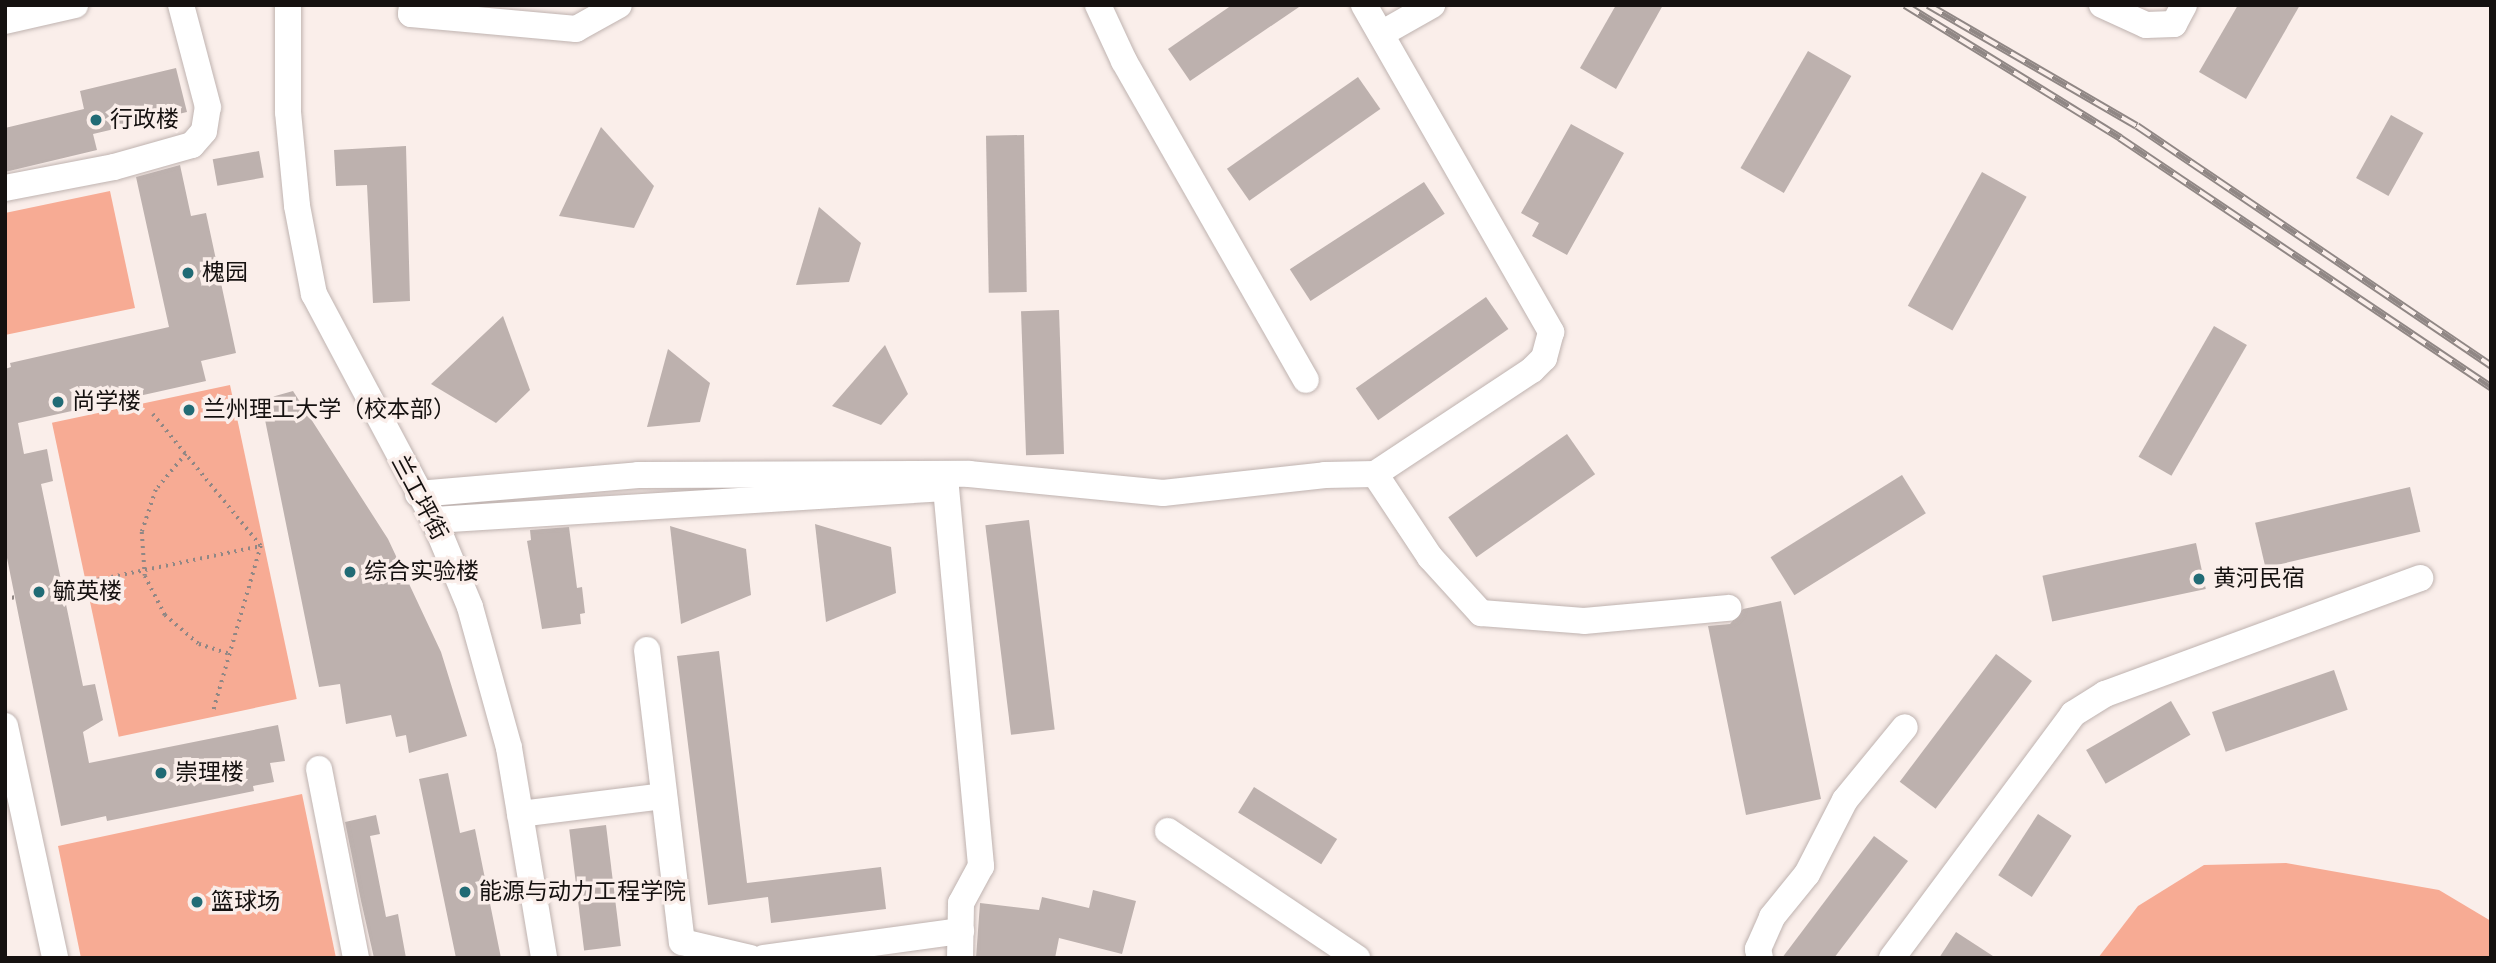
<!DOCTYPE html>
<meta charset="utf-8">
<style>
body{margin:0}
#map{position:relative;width:2496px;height:963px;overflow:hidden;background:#faeeea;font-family:"Varela Round","Noto Sans SC",sans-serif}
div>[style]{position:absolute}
.green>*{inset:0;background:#f7ab94;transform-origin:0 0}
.building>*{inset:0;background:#bdb1ae;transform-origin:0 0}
.path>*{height:3.5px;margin-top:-1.75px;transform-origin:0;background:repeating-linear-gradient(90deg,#908785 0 2px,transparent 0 7px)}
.roads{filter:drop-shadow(0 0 2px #bfb3b0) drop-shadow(0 0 2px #bfb3b0)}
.minor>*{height:26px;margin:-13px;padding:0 13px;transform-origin:13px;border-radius:13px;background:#fff}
.rail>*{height:8px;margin-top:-4px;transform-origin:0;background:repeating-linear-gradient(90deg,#faeeea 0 16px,#908785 0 32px);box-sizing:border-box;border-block:2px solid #908785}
.dots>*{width:19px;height:19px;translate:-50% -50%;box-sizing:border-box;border:4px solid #faeeea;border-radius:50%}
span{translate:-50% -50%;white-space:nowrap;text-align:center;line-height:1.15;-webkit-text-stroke:7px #faeeea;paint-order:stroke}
.poi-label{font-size:23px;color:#151110}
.left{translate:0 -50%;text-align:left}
.street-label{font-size:23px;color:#151110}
.frame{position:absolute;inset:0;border:7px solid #151110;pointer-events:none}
</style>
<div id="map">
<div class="green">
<i style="clip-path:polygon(110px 191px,135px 308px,5px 335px,5px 213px)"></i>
<i style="left:230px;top:385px;width:321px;height:182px;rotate:78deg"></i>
<i style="clip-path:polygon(302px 794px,336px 958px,81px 958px,58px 846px)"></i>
<i style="clip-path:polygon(2286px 863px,2439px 890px,2491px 921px,2491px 958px,2098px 958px,2138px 906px,2204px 865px)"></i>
</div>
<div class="building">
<i style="clip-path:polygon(1232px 5px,1302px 5px,1190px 81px,1168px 49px)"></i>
<i style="clip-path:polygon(1616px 5px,1663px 5px,1616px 89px,1580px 68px)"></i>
<i style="clip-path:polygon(2238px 5px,2300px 5px,2246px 99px,2199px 72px)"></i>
<i style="left:1808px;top:51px;width:50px;height:135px;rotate:30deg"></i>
<i style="clip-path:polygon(176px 68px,187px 112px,93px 134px,97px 150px,5px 172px,5px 128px,84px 109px,80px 91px)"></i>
<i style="left:1358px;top:77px;width:39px;height:160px;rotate:55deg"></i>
<i style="left:2391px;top:115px;width:37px;height:72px;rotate:29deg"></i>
<i style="clip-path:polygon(1571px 124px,1624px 153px,1567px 255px,1532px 236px,1539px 223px,1521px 213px)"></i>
<i style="clip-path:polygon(601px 127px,654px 186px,634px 228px,559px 216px)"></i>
<i style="left:1024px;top:135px;width:157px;height:38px;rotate:89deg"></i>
<i style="clip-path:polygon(406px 146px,410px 301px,373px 303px,367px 185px,336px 186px,334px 150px)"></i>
<i style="left:259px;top:151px;width:27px;height:47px;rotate:80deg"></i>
<i style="clip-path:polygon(180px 165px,191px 216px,206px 213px,236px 353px,201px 361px,206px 381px,18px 423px,24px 454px,47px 449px,53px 481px,41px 484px,83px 686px,95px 684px,103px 720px,83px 732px,89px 763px,278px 725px,285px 761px,270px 763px,274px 782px,253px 786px,254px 791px,107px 821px,106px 816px,61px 826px,5px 548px,5px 369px,11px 367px,10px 363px,169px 327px,136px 177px)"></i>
<i style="left:1982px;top:172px;width:51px;height:153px;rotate:29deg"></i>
<i style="left:1424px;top:182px;width:38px;height:160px;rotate:57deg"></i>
<i style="clip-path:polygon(819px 207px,861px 243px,849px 282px,796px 285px)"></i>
<i style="left:1486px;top:297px;width:39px;height:159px;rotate:55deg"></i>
<i style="left:1059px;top:310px;width:144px;height:38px;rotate:88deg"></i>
<i style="clip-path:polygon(503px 316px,530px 390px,496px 423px,431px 384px)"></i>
<i style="left:2214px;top:326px;width:38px;height:151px;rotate:30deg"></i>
<i style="clip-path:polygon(885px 345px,908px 394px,881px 425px,832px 406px)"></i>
<i style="clip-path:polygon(668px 349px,710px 383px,700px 422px,647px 427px)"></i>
<i style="clip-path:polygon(293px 391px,388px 539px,441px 652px,467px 736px,409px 753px,406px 735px,396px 737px,391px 715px,346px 724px,340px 684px,319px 687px,261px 400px)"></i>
<i style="left:1567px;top:434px;width:49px;height:145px;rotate:55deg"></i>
<i style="left:1902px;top:475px;width:45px;height:155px;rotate:58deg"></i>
<i style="left:2410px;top:487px;width:46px;height:159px;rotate:77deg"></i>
<i style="left:1029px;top:520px;width:211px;height:44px;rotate:83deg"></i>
<i style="clip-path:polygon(815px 524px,891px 547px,896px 593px,826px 622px)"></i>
<i style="clip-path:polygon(670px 526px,746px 549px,751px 595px,681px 624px)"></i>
<i style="clip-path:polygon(569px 527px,577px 588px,582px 587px,585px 613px,580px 614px,581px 624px,542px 629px,527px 541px,531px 540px,530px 530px)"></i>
<i style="left:2196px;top:543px;width:47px;height:157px;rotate:78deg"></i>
<i style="clip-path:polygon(1781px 601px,1821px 799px,1746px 815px,1708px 626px,1730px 624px,1743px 609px)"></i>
<i style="clip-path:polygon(719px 651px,747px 883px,881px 867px,886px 909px,771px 923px,768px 897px,708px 905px,677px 656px)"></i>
<i style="left:1996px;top:654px;width:45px;height:160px;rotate:37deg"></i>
<i style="left:2334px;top:670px;width:42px;height:129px;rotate:71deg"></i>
<i style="left:2171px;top:701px;width:39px;height:98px;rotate:60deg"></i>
<i style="clip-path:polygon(448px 773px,460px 833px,475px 829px,501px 958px,456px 958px,419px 779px)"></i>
<i style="left:1254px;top:787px;width:98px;height:30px;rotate:32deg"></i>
<i style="left:2038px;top:814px;width:40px;height:73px;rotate:33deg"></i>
<i style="clip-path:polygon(376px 815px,380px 834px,370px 836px,386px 917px,398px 914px,406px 958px,374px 958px,361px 901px,345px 822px)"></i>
<i style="left:606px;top:825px;width:122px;height:37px;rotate:83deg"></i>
<i style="clip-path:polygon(1874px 836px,1908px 861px,1834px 958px,1782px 958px)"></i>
<i style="clip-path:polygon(1093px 890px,1136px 901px,1122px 954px,1059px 938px,1055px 958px,976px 958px,980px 903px,1039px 910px,1042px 897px,1089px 908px)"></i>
<i style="clip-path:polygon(1956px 932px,1996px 958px,1939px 958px)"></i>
</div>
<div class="path">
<i style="left:153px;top:414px;width:171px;rotate:50.7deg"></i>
<i style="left:261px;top:546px;width:173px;rotate:106.1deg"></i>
<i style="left:186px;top:454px;width:47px;rotate:129.8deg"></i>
<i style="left:156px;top:490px;width:44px;rotate:108.4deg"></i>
<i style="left:142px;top:532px;width:44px;rotate:86.1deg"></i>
<i style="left:145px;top:576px;width:44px;rotate:62.9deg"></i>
<i style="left:165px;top:615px;width:45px;rotate:40.5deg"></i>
<i style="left:199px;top:644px;width:33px;rotate:18deg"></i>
<i style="left:63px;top:587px;width:202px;rotate:-11.7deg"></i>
<i style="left:5px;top:599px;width:11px;rotate:-10deg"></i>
</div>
<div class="roads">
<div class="minor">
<i style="left:288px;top:5px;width:107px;rotate:90deg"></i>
<i style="left:288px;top:112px;width:94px;rotate:84.5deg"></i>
<i style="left:297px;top:206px;width:90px;rotate:79.1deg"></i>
<i style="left:314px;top:294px;width:256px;rotate:62deg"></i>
<i style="left:434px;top:520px;width:94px;rotate:67.5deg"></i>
<i style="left:470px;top:607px;width:146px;rotate:74.5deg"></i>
<i style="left:509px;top:748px;width:213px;rotate:80.5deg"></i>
<i style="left:412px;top:5px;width:9px;rotate:96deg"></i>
<i style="left:411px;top:14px;width:166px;rotate:5.2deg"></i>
<i style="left:576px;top:29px;width:49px;rotate:-29.2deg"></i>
<i style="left:1098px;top:5px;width:62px;rotate:65.1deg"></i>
<i style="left:1124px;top:61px;width:367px;rotate:60.3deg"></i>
<i style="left:1364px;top:5px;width:377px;rotate:60.2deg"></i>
<i style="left:1551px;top:332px;width:27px;rotate:105deg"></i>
<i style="left:1544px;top:358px;width:17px;rotate:135deg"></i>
<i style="left:1532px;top:370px;width:188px;rotate:146.5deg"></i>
<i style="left:2102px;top:5px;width:48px;rotate:24.4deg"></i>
<i style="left:2146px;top:25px;width:28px;rotate:-2deg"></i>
<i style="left:2174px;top:24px;width:21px;rotate:-62deg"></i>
<i style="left:5px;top:21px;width:72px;rotate:-12.9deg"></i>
<i style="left:1381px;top:34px;width:59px;rotate:-29.6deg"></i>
<i style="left:5px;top:188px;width:111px;rotate:-10.9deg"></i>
<i style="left:114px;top:167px;width:81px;rotate:-15.8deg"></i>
<i style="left:192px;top:145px;width:18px;rotate:-49deg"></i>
<i style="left:204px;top:131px;width:24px;rotate:-81deg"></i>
<i style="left:208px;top:107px;width:106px;rotate:-104.8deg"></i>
<i style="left:418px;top:494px;width:221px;rotate:-4.9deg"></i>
<i style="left:638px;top:475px;width:331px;rotate:-0.2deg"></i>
<i style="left:969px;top:474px;width:195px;rotate:5.6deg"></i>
<i style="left:1163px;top:493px;width:163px;rotate:-6.3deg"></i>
<i style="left:1325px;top:475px;width:50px;rotate:-1.1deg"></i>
<i style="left:1375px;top:474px;width:100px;rotate:56.5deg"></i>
<i style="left:1430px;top:557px;width:76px;rotate:47.7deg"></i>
<i style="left:1481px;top:613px;width:103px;rotate:4.4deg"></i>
<i style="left:1584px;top:621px;width:145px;rotate:-5.2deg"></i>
<i style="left:434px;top:520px;width:513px;rotate:-3.58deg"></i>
<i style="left:946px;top:488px;width:380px;rotate:84.7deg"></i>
<i style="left:981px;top:866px;width:42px;rotate:118.4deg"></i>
<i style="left:961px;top:903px;width:55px;rotate:91deg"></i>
<i style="left:647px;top:650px;width:294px;rotate:83.2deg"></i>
<i style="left:682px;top:942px;width:70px;rotate:13.2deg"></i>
<i style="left:5px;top:726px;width:237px;rotate:77.8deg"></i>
<i style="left:319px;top:769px;width:193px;rotate:78.9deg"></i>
<i style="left:520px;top:814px;width:145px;rotate:-7.1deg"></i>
<i style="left:1168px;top:831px;width:228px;rotate:33.9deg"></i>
<i style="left:764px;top:958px;width:199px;rotate:-7.8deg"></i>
<i style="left:1760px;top:958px;width:9px;rotate:-103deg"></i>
<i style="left:1758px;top:949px;width:35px;rotate:-66deg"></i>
<i style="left:1772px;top:917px;width:55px;rotate:-50.9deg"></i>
<i style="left:1807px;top:874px;width:83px;rotate:-62.8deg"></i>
<i style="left:1845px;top:800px;width:94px;rotate:-50.6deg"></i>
<i style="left:1892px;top:958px;width:304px;rotate:-53.4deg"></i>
<i style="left:2073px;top:714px;width:38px;rotate:-32deg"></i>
<i style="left:2105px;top:694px;width:336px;rotate:-20.2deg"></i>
</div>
</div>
<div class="rail">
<i style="left:1905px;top:5px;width:253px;rotate:31.7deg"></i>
<i style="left:2120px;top:138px;width:447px;rotate:33.9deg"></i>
<i style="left:1928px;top:5px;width:241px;rotate:30.1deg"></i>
<i style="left:2137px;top:126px;width:428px;rotate:34.1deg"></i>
</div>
<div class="dots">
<i style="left:96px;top:120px;background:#216b75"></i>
<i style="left:188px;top:273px;background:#216b75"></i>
<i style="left:58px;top:402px;background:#216b75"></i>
<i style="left:189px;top:410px;background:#216b75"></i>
<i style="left:350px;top:572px;background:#216b75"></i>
<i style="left:2199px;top:579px;background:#216b75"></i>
<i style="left:39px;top:592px;background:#216b75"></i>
<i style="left:161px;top:773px;background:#216b75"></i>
<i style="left:465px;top:892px;background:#216b75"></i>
<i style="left:197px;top:902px;background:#216b75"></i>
</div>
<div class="poi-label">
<span class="left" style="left:110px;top:120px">行政楼</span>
<span class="left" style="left:202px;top:273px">槐园</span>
<span class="left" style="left:72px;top:402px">尚学楼</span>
<span class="left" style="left:203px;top:410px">兰州理工大学（校本部）</span>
<span class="left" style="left:364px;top:572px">综合实验楼</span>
<span class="left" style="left:2213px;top:579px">黄河民宿</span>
<span class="left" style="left:53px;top:592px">毓英楼</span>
<span class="left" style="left:175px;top:773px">崇理楼</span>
<span class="left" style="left:479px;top:892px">能源与动力工程学院</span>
<span class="left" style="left:211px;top:902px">篮球场</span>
</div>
<div class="street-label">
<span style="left:419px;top:498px;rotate:62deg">兰工坪街</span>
</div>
<div class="frame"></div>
</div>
